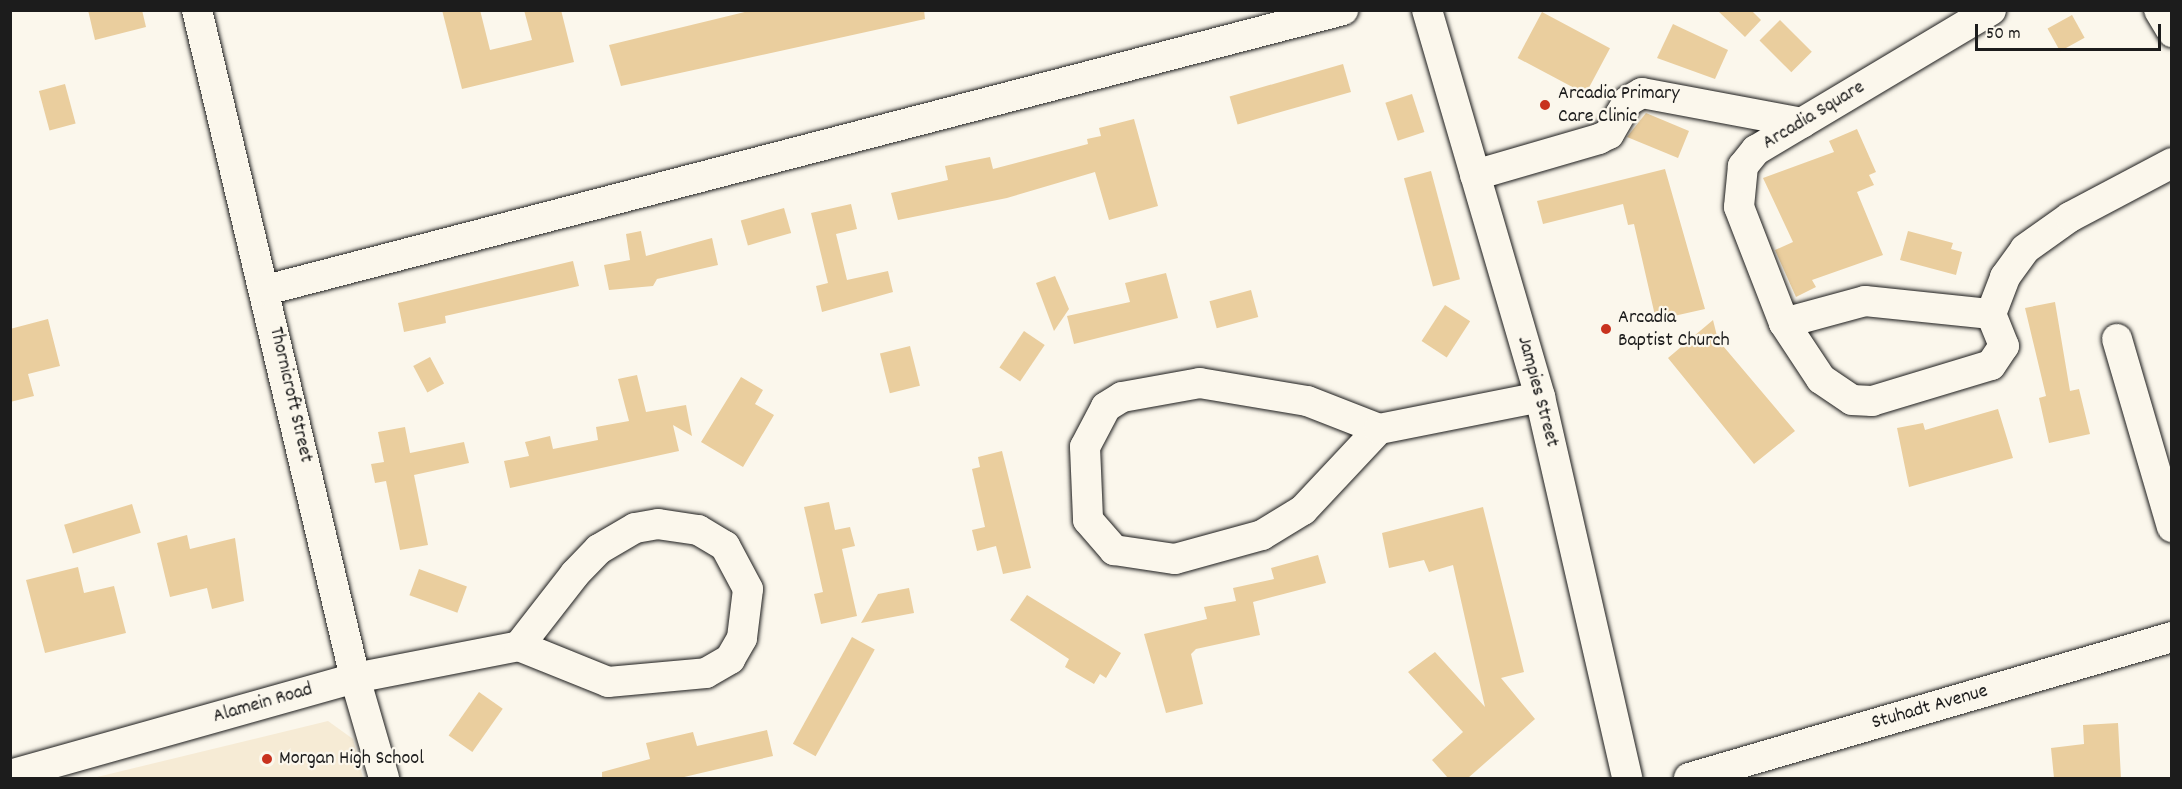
<!DOCTYPE html>
<style>
body{margin:0}
#map{position:relative;width:2182px;height:789px;overflow:hidden;background:#fbf7ec;font-family:Dekko,sans-serif}
div>[style]{position:absolute}
.built>*{inset:0;background:#f6ebd5}
.building>*{inset:0;background:#eace9e;transform-origin:0 0}
.roads{filter:drop-shadow(0 0 2px #1c1c1c) drop-shadow(0 0 2px #1c1c1c)}
.street>*{height:30px;margin:-15px;padding:0 15px;transform-origin:15px;border-radius:15px;background:#fbf7ec}
.dots>*{width:16px;height:16px;translate:-50% -50%;box-sizing:border-box;border:3px solid #fbf7ec;border-radius:50%}
span{translate:-50% -50%;white-space:nowrap;text-align:center;line-height:1.15;-webkit-text-stroke:4.5px #fbf7ec;paint-order:stroke}
.poi-label{font-size:20px;color:#1c1c1c}
.left{translate:0 -50%;text-align:left}
.street-label{font-size:20px;color:#1c1c1c}
.frame{position:absolute;inset:0;border:12px solid #1c1c1c;pointer-events:none}
.scale{position:absolute;left:1975px;top:24px;width:186px;height:27px;box-sizing:border-box;border:3px solid #1c1c1c;border-top:0;padding-left:8px;font-size:18px;line-height:21px;white-space:nowrap;color:#1c1c1c;-webkit-text-stroke:4px #fbf7ec;paint-order:stroke}
</style>
<div id="map">
<div class="built">
<i style="clip-path:polygon(328px 721px,353px 739px,363px 778px,93px 778px)"></i>
</div>
<div class="building">
<i style="clip-path:polygon(88px 10px,142px 10px,146px 27px,95px 40px)"></i>
<i style="clip-path:polygon(442px 10px,480px 10px,490px 50px,532px 40px,524px 10px,561px 10px,574px 62px,462px 89px)"></i>
<i style="clip-path:polygon(753px 10px,924px 10px,925px 19px,621px 86px,609px 45px)"></i>
<i style="clip-path:polygon(1717px 10px,1751px 10px,1761px 20px,1745px 37px)"></i>
<i style="left:1542px;top:12px;width:77px;height:52px;rotate:28deg"></i>
<i style="left:2072px;top:15px;width:26px;height:28px;rotate:61deg"></i>
<i style="left:1780px;top:20px;width:45px;height:29px;rotate:45deg"></i>
<i style="clip-path:polygon(1673px 24px,1728px 50px,1715px 79px,1657px 58px)"></i>
<i style="left:1343px;top:64px;width:29px;height:118px;rotate:74deg"></i>
<i style="left:65px;top:84px;width:41px;height:27px;rotate:75deg"></i>
<i style="left:1412px;top:94px;width:40px;height:28px;rotate:72deg"></i>
<i style="clip-path:polygon(1646px 113px,1689px 131px,1678px 158px,1627px 137px)"></i>
<i style="clip-path:polygon(1134px 119px,1158px 206px,1109px 220px,1095px 172px,1007px 198px,898px 220px,891px 193px,948px 180px,945px 166px,990px 157px,993px 169px,1088px 144px,1087px 139px,1101px 136px,1099px 128px)"></i>
<i style="clip-path:polygon(1857px 129px,1876px 172px,1869px 175px,1874px 185px,1857px 192px,1883px 255px,1812px 280px,1816px 287px,1796px 297px,1775px 250px,1793px 242px,1763px 178px,1834px 152px,1829px 141px)"></i>
<i style="clip-path:polygon(1665px 169px,1705px 309px,1656px 320px,1634px 224px,1628px 225px,1623px 204px,1543px 224px,1537px 201px)"></i>
<i style="left:1431px;top:171px;width:112px;height:28px;rotate:75deg"></i>
<i style="clip-path:polygon(851px 204px,857px 229px,836px 234px,847px 280px,888px 271px,893px 292px,822px 312px,816px 286px,828px 283px,811px 213px)"></i>
<i style="left:784px;top:208px;width:26px;height:45px;rotate:74deg"></i>
<i style="clip-path:polygon(641px 231px,646px 256px,712px 238px,718px 265px,657px 279px,653px 286px,609px 290px,604px 265px,630px 260px,626px 234px)"></i>
<i style="clip-path:polygon(1908px 231px,1953px 243px,1951px 249px,1962px 252px,1956px 275px,1900px 260px)"></i>
<i style="clip-path:polygon(573px 261px,579px 286px,445px 316px,446px 323px,404px 332px,398px 303px)"></i>
<i style="clip-path:polygon(1166px 273px,1178px 318px,1074px 344px,1067px 316px,1130px 302px,1125px 283px)"></i>
<i style="clip-path:polygon(1055px 276px,1069px 309px,1054px 331px,1036px 283px)"></i>
<i style="left:1251px;top:290px;width:28px;height:43px;rotate:75deg"></i>
<i style="clip-path:polygon(2055px 302px,2070px 391px,2079px 389px,2090px 434px,2049px 443px,2039px 398px,2046px 396px,2025px 308px)"></i>
<i style="left:1445px;top:305px;width:30px;height:43px;rotate:33deg"></i>
<i style="clip-path:polygon(48px 319px,60px 366px,28px 374px,34px 396px,10px 402px,10px 329px)"></i>
<i style="clip-path:polygon(1713px 320px,1718px 340px,1795px 431px,1754px 464px,1668px 358px)"></i>
<i style="left:1024px;top:331px;width:25px;height:44px;rotate:34deg"></i>
<i style="left:910px;top:346px;width:41px;height:31px;rotate:76deg"></i>
<i style="left:430px;top:357px;width:30px;height:19px;rotate:62deg"></i>
<i style="clip-path:polygon(637px 375px,646px 412px,686px 405px,692px 436px,673px 425px,679px 451px,510px 488px,504px 461px,529px 456px,525px 442px,550px 436px,553px 449px,598px 440px,596px 427px,629px 421px,618px 379px)"></i>
<i style="clip-path:polygon(741px 377px,763px 390px,755px 404px,774px 415px,743px 467px,701px 442px)"></i>
<i style="clip-path:polygon(1998px 409px,2013px 458px,1909px 487px,1897px 428px,1923px 423px,1925px 430px)"></i>
<i style="clip-path:polygon(405px 427px,410px 453px,464px 442px,469px 463px,414px 475px,428px 545px,400px 550px,386px 481px,375px 483px,371px 464px,384px 462px,378px 432px)"></i>
<i style="clip-path:polygon(1002px 451px,1031px 568px,1003px 574px,996px 546px,977px 551px,972px 530px,985px 527px,972px 469px,980px 467px,978px 457px)"></i>
<i style="clip-path:polygon(829px 502px,835px 530px,850px 527px,855px 546px,842px 549px,857px 616px,821px 624px,814px 594px,823px 592px,804px 507px)"></i>
<i style="left:132px;top:504px;width:30px;height:71px;rotate:73deg"></i>
<i style="clip-path:polygon(1483px 507px,1524px 672px,1501px 678px,1535px 719px,1468px 778px,1448px 778px,1432px 760px,1463px 732px,1408px 672px,1435px 652px,1485px 707px,1453px 565px,1429px 572px,1424px 560px,1389px 568px,1382px 533px)"></i>
<i style="clip-path:polygon(187px 535px,190px 549px,235px 538px,244px 601px,212px 609px,207px 588px,170px 597px,157px 543px)"></i>
<i style="clip-path:polygon(1318px 555px,1326px 583px,1253px 602px,1260px 635px,1196px 649px,1191px 654px,1203px 704px,1166px 713px,1144px 634px,1207px 619px,1204px 607px,1236px 601px,1233px 588px,1274px 579px,1271px 568px)"></i>
<i style="clip-path:polygon(78px 567px,84px 593px,114px 586px,126px 633px,45px 653px,26px 580px)"></i>
<i style="left:419px;top:569px;width:51px;height:28px;rotate:20deg"></i>
<i style="clip-path:polygon(909px 588px,914px 613px,861px 623px,878px 594px)"></i>
<i style="clip-path:polygon(1027px 595px,1121px 653px,1106px 678px,1100px 674px,1094px 684px,1065px 667px,1069px 659px,1010px 620px)"></i>
<i style="left:852px;top:637px;width:26px;height:122px;rotate:29deg"></i>
<i style="left:479px;top:692px;width:29px;height:53px;rotate:35deg"></i>
<i style="clip-path:polygon(2118px 723px,2121px 778px,2054px 778px,2051px 748px,2084px 744px,2083px 725px)"></i>
<i style="clip-path:polygon(767px 730px,773px 756px,680px 778px,602px 778px,602px 772px,650px 759px,646px 743px,693px 732px,697px 746px)"></i>
</div>
<div class="roads">
<div class="street">
<i style="left:197px;top:10px;width:686px;rotate:76.69deg"></i>
<i style="left:355px;top:678px;width:104px;rotate:73.8deg"></i>
<i style="left:1427px;top:10px;width:403px;rotate:73.7deg"></i>
<i style="left:1540px;top:397px;width:391px;rotate:77.1deg"></i>
<i style="left:1991px;top:10px;width:274px;rotate:149.2deg"></i>
<i style="left:1756px;top:150px;width:21px;rotate:129deg"></i>
<i style="left:1743px;top:166px;width:41px;rotate:95.6deg"></i>
<i style="left:1739px;top:207px;width:124px;rotate:68.8deg"></i>
<i style="left:1784px;top:323px;width:84px;rotate:-15.2deg"></i>
<i style="left:1865px;top:301px;width:127px;rotate:5.9deg"></i>
<i style="left:1991px;top:314px;width:40px;rotate:-69deg"></i>
<i style="left:2005px;top:277px;width:34px;rotate:-54deg"></i>
<i style="left:2025px;top:249px;width:55px;rotate:-35.4deg"></i>
<i style="left:2070px;top:217px;width:115px;rotate:-27.9deg"></i>
<i style="left:2159px;top:10px;width:26px;rotate:59deg"></i>
<i style="left:1475px;top:175px;width:129px;rotate:-16.2deg"></i>
<i style="left:1599px;top:139px;width:11px;rotate:-27deg"></i>
<i style="left:1609px;top:134px;width:38px;rotate:-60deg"></i>
<i style="left:1628px;top:101px;width:16px;rotate:-30deg"></i>
<i style="left:1642px;top:93px;width:163px;rotate:10.6deg"></i>
<i style="left:266px;top:290px;width:1113px;rotate:-14.57deg"></i>
<i style="left:1784px;top:323px;width:67px;rotate:56.5deg"></i>
<i style="left:1821px;top:379px;width:37px;rotate:34deg"></i>
<i style="left:1852px;top:400px;width:20px;rotate:3deg"></i>
<i style="left:1872px;top:401px;width:124px;rotate:-16.8deg"></i>
<i style="left:1991px;top:365px;width:23px;rotate:-56deg"></i>
<i style="left:2004px;top:346px;width:35px;rotate:-112deg"></i>
<i style="left:2117px;top:339px;width:196px;rotate:73.7deg"></i>
<i style="left:1379px;top:429px;width:77px;rotate:-158.7deg"></i>
<i style="left:1307px;top:401px;width:109px;rotate:-170.5deg"></i>
<i style="left:1200px;top:383px;width:79px;rotate:169.8deg"></i>
<i style="left:1122px;top:397px;width:19px;rotate:148deg"></i>
<i style="left:1106px;top:407px;width:45px;rotate:117.7deg"></i>
<i style="left:1085px;top:447px;width:73px;rotate:87.6deg"></i>
<i style="left:1088px;top:520px;width:40px;rotate:49deg"></i>
<i style="left:1114px;top:550px;width:62px;rotate:8.4deg"></i>
<i style="left:1175px;top:559px;width:90px;rotate:-15.4deg"></i>
<i style="left:1262px;top:535px;width:48px;rotate:-31.4deg"></i>
<i style="left:1303px;top:510px;width:111px;rotate:-46.8deg"></i>
<i style="left:1379px;top:429px;width:164px;rotate:-11.2deg"></i>
<i style="left:10px;top:775px;width:358px;rotate:-15.7deg"></i>
<i style="left:355px;top:678px;width:167px;rotate:-11deg"></i>
<i style="left:519px;top:646px;width:96px;rotate:22deg"></i>
<i style="left:608px;top:682px;width:98px;rotate:-5.2deg"></i>
<i style="left:706px;top:673px;width:28px;rotate:-30deg"></i>
<i style="left:730px;top:659px;width:24px;rotate:-60deg"></i>
<i style="left:742px;top:638px;width:49px;rotate:-83deg"></i>
<i style="left:748px;top:589px;width:49px;rotate:-118.1deg"></i>
<i style="left:725px;top:546px;width:31px;rotate:-149deg"></i>
<i style="left:698px;top:530px;width:40px;rotate:-171.5deg"></i>
<i style="left:658px;top:524px;width:23px;rotate:170deg"></i>
<i style="left:635px;top:528px;width:42px;rotate:149.7deg"></i>
<i style="left:599px;top:549px;width:35px;rotate:134deg"></i>
<i style="left:575px;top:574px;width:91px;rotate:127.9deg"></i>
<i style="left:1689px;top:778px;width:503px;rotate:-16.27deg"></i>
</div>
</div>
<div class="dots">
<i style="left:1545px;top:105px;background:#c8321e"></i>
<i style="left:1606px;top:329px;background:#c8321e"></i>
<i style="left:267px;top:759px;background:#c8321e"></i>
</div>
<div class="poi-label">
<span class="left" style="left:1558px;top:106px">Arcadia Primary<br>Care Clinic</span>
<span class="left" style="left:1618px;top:330px">Arcadia<br>Baptist Church</span>
<span class="left" style="left:279px;top:759px">Morgan High School</span>
</div>
<div class="street-label">
<span style="left:1814px;top:116px;rotate:-31deg">Arcadia Square</span>
<span style="left:1537px;top:392px;rotate:75deg">Jampies Street</span>
<span style="left:290px;top:395px;rotate:77deg">Thornicroft Street</span>
<span style="left:263px;top:704px;rotate:-16deg">Alamein Road</span>
<span style="left:1930px;top:708px;rotate:-16deg">Stuhadt Avenue</span>
</div>
<div class="frame"></div>
<div class="scale">50 m</div>
</div>
